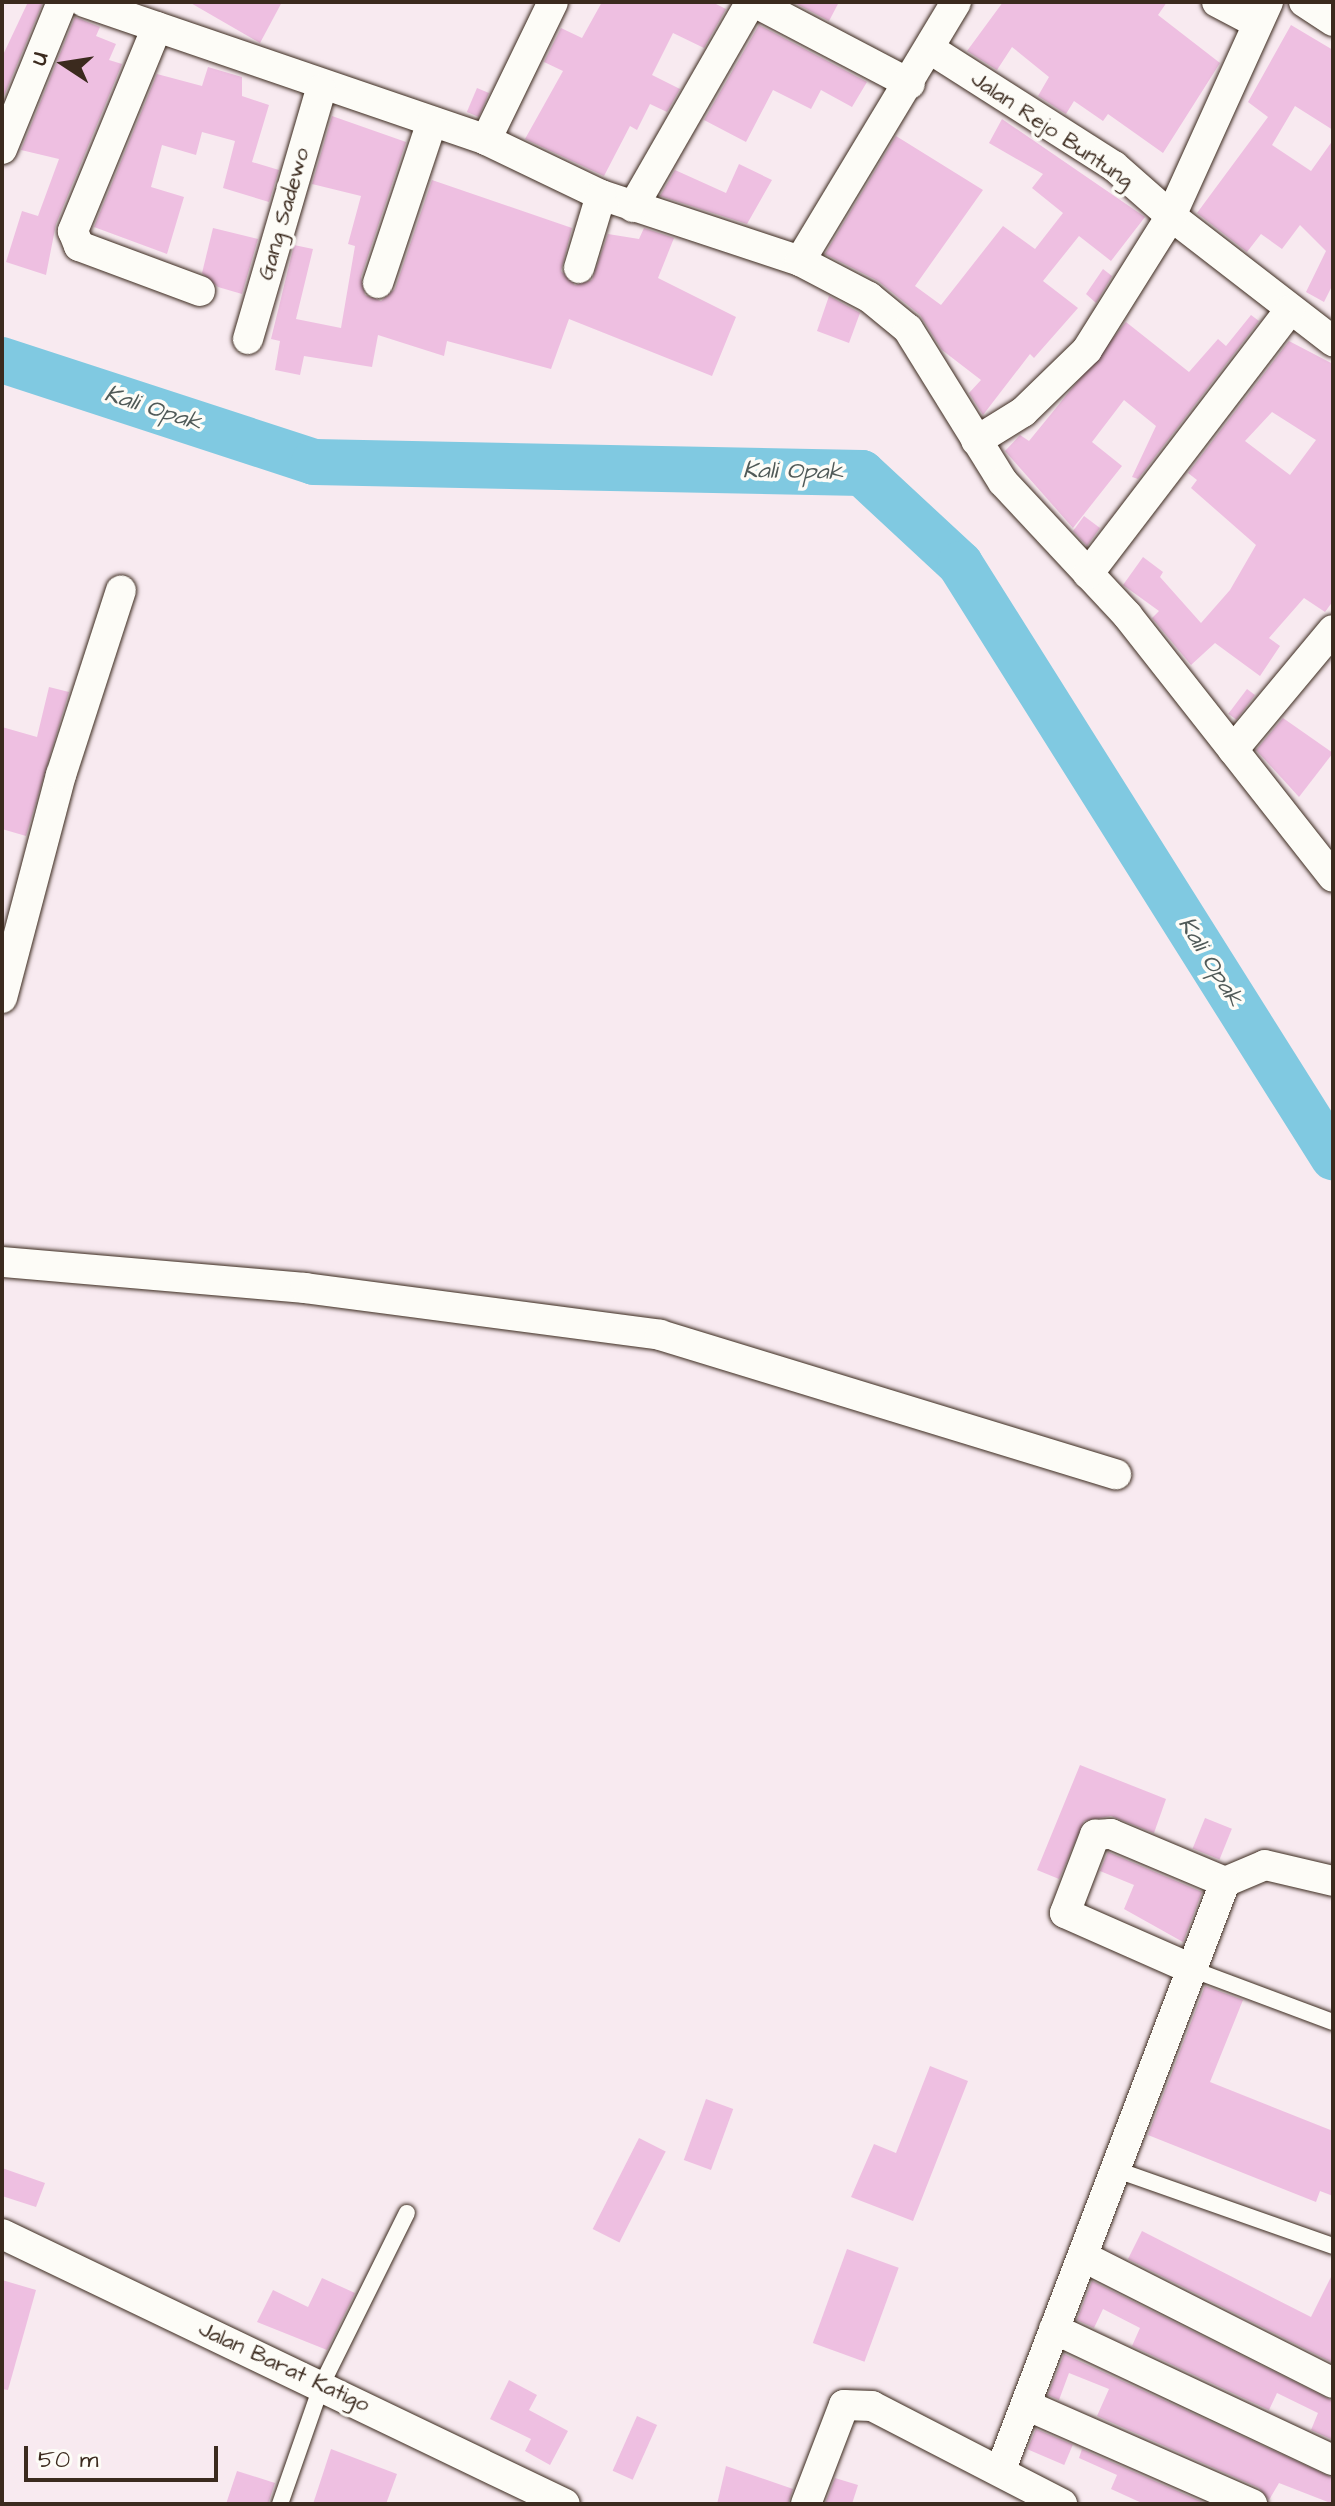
<!DOCTYPE html>
<style>
body{margin:0}
#map{position:relative;width:1335px;height:2506px;overflow:hidden;background:#f8eaf0;font-family:"Architects Daughter",sans-serif}
div>[style]{position:absolute}
.river>*{height:46px;margin:-23px;padding:0 23px;transform-origin:23px;border-radius:23px;background:#80c9e1}
.building>*{inset:0;background:#eebfe1;transform-origin:0 0}
.roads{filter:drop-shadow(0 0 2px #3b2a1e) drop-shadow(0 0 2px #3b2a1e)}
.service>*{height:16px;margin:-8px;padding:0 8px;transform-origin:8px;border-radius:8px;background:#fdfcf7}
.minor>*{height:30px;margin:-15px;padding:0 15px;transform-origin:15px;border-radius:15px;background:#fdfcf7}
span{translate:-50% -50%;white-space:nowrap;text-align:center;line-height:1.15;-webkit-text-stroke:7px #fdfcf7;paint-order:stroke}
.street-label{font-size:22px;color:#3b2a1e}
.water-label{font-size:24px;color:#505a58;font-style:italic}
.frame{position:absolute;inset:0;border:4px solid #3b2a1e;pointer-events:none}
.north{position:absolute;left:24px;top:24px;width:80px;height:80px;-webkit-text-stroke:6px #fdfcf7;paint-order:stroke;rotate:282deg;font-size:22px;font-weight:700;line-height:32px;text-align:center;color:#3b2a1e}
.north::after{content:'';display:block;margin:auto;width:28px;height:36px;background:#3b2a1e;clip-path:polygon(50% 0,100% 100%,50% 72%,0 100%)}
.scale{position:absolute;left:24px;top:2446px;width:194px;height:36px;box-sizing:border-box;border:4px solid #3b2a1e;border-top:0;padding-left:10px;font-size:24px;line-height:28px;white-space:nowrap;color:#3b2a1e;-webkit-text-stroke:6px #fdfcf7;paint-order:stroke}
</style>
<div id="map">
<div class="river">
<i style="left:2px;top:360px;width:328px;rotate:18.1deg"></i>
<i style="left:314px;top:462px;width:548px;rotate:1.15deg"></i>
<i style="left:862px;top:473px;width:134px;rotate:42.9deg"></i>
<i style="left:960px;top:564px;width:701px;rotate:57.83deg"></i>
</div>
<div class="building">
<i style="clip-path:polygon(28px 2px,43px 2px,2px 101px,2px 57px)"></i>
<i style="clip-path:polygon(189px 2px,282px 2px,260px 43px)"></i>
<i style="clip-path:polygon(602px 2px,712px 2px,726px 9px,704px 48px,673px 33px,652px 75px,680px 89px,667px 112px,650px 104px,637px 130px,630px 126px,604px 176px,525px 139px,563px 71px,544px 62px,561px 28px,582px 38px)"></i>
<i style="clip-path:polygon(793px 2px,839px 2px,829px 21px)"></i>
<i style="clip-path:polygon(1003px 2px,1167px 2px,1158px 15px,1220px 63px,1163px 153px,1108px 114px,1103px 121px,1074px 101px,1066px 114px,1038px 96px,1049px 77px,1012px 47px,997px 70px,967px 51px)"></i>
<i style="clip-path:polygon(75px 17px,100px 27px,96px 36px,116px 44px,109px 60px,122px 64px,56px 224px,46px 275px,6px 262px,22px 211px,38px 216px,59px 159px,21px 150px)"></i>
<i style="clip-path:polygon(759px 25px,867px 82px,852px 107px,821px 90px,811px 109px,773px 90px,746px 142px,704px 120px)"></i>
<i style="clip-path:polygon(1291px 25px,1333px 50px,1333px 130px,1295px 106px,1272px 145px,1311px 171px,1333px 140px,1333px 284px,1324px 302px,1306px 292px,1326px 251px,1300px 225px,1282px 249px,1261px 234px,1247px 252px,1197px 213px,1268px 117px,1248px 102px)"></i>
<i style="clip-path:polygon(208px 67px,242px 77px,242px 96px,269px 105px,252px 162px,279px 170px,269px 202px,223px 188px,235px 141px,202px 132px,196px 155px,162px 145px,151px 187px,184px 197px,167px 254px,94px 227px,157px 74px,202px 86px)"></i>
<i style="left:477px;top:88px;width:13px;height:26px;rotate:23deg"></i>
<i style="clip-path:polygon(332px 116px,406px 142px,361px 277px,365px 295px,381px 301px,395px 289px,432px 180px,572px 228px,561px 271px,575px 285px,592px 280px,608px 234px,639px 239px,644px 228px,674px 238px,658px 278px,736px 317px,712px 376px,569px 319px,551px 369px,447px 341px,444px 356px,378px 335px,372px 367px,304px 356px,300px 375px,275px 370px,280px 341px,271px 339px,294px 245px,313px 249px,296px 319px,341px 328px,355px 246px,348px 244px,361px 196px,312px 184px)"></i>
<i style="clip-path:polygon(1002px 119px,1145px 217px,1111px 261px,1079px 236px,1043px 281px,1078px 308px,1034px 358px,1030px 354px,983px 415px,969px 393px,981px 380px,942px 350px,920px 315px,878px 281px,825px 254px,896px 136px,983px 190px,915px 286px,941px 305px,1003px 226px,1035px 249px,1063px 213px,1032px 188px,1043px 174px,989px 143px)"></i>
<i style="clip-path:polygon(739px 164px,772px 180px,747px 224px,660px 196px,675px 170px,726px 193px)"></i>
<i style="clip-path:polygon(213px 228px,258px 239px,242px 294px,218px 287px,202px 273px)"></i>
<i style="clip-path:polygon(1103px 269px,1112px 276px,1096px 303px,1086px 294px)"></i>
<i style="clip-path:polygon(829px 296px,860px 313px,849px 343px,817px 331px)"></i>
<i style="clip-path:polygon(1251px 315px,1259px 321px,1138px 479px,1132px 477px,1156px 426px,1124px 400px,1092px 442px,1122px 466px,1073px 528px,1005px 451px,1020px 435px,1029px 441px,1126px 322px,1189px 372px,1218px 339px,1226px 346px)"></i>
<i style="clip-path:polygon(evenodd,1289px 341px,1333px 364px,1333px 601px,1325px 612px,1304px 598px,1269px 638px,1280px 646px,1260px 676px,1215px 643px,1191px 665px,1152px 618px,1159px 611px,1123px 585px,1143px 557px,1163px 572px,1160px 577px,1201px 623px,1230px 590px,1256px 545px,1191px 488px,1197px 480px,1188px 473px,1289px 341px,1272px 412px,1316px 440px,1290px 475px,1245px 441px,1272px 412px)"></i>
<i style="clip-path:polygon(1084px 516px,1100px 528px,1087px 546px,1073px 531px)"></i>
<i style="clip-path:polygon(49px 687px,69px 692px,26px 836px,2px 829px,2px 727px,37px 737px)"></i>
<i style="left:1247px;top:689px;width:10px;height:31px;rotate:37deg"></i>
<i style="clip-path:polygon(1283px 718px,1333px 753px,1299px 797px,1256px 750px)"></i>
<i style="clip-path:polygon(1080px 1765px,1166px 1799px,1154px 1833px,1111px 1816px,1084px 1821px,1059px 1879px,1037px 1870px)"></i>
<i style="left:1205px;top:1818px;width:29px;height:33px;rotate:22deg"></i>
<i style="clip-path:polygon(1108px 1852px,1202px 1892px,1183px 1942px,1124px 1909px,1134px 1885px,1100px 1871px)"></i>
<i style="clip-path:polygon(1205px 1986px,1243px 2000px,1210px 2082px,1333px 2131px,1333px 2196px,1320px 2191px,1316px 2202px,1148px 2135px)"></i>
<i style="clip-path:polygon(930px 2066px,968px 2081px,913px 2221px,851px 2197px,874px 2144px,896px 2153px)"></i>
<i style="left:706px;top:2099px;width:29px;height:65px;rotate:20deg"></i>
<i style="left:639px;top:2138px;width:30px;height:102px;rotate:27deg"></i>
<i style="clip-path:polygon(2px 2168px,45px 2183px,36px 2207px,2px 2196px)"></i>
<i style="clip-path:polygon(1142px 2231px,1311px 2317px,1333px 2273px,1333px 2363px,1128px 2259px)"></i>
<i style="left:847px;top:2249px;width:55px;height:100px;rotate:20deg"></i>
<i style="clip-path:polygon(322px 2278px,355px 2293px,327px 2350px,257px 2322px,273px 2290px,308px 2307px)"></i>
<i style="clip-path:polygon(2px 2280px,36px 2290px,8px 2390px,2px 2389px)"></i>
<i style="clip-path:polygon(1092px 2281px,1333px 2401px,1333px 2440px,1311px 2430px,1318px 2413px,1277px 2393px,1269px 2410px,1132px 2346px,1140px 2328px,1103px 2309px,1094px 2328px,1077px 2320px)"></i>
<i style="clip-path:polygon(1064px 2354px,1333px 2478px,1333px 2504px,1279px 2483px,1269px 2500px,1259px 2488px,1097px 2416px,1109px 2389px,1069px 2373px,1059px 2400px,1048px 2395px)"></i>
<i style="clip-path:polygon(509px 2380px,537px 2395px,529px 2410px,568px 2431px,550px 2465px,525px 2451px,531px 2439px,490px 2419px)"></i>
<i style="left:637px;top:2416px;width:22px;height:60px;rotate:24deg"></i>
<i style="left:1036px;top:2429px;width:40px;height:22px;rotate:23deg"></i>
<i style="clip-path:polygon(331px 2449px,397px 2474px,386px 2504px,313px 2504px)"></i>
<i style="clip-path:polygon(1082px 2449px,1207px 2504px,1144px 2504px,1111px 2489px,1117px 2475px,1079px 2458px)"></i>
<i style="clip-path:polygon(726px 2466px,793px 2489px,788px 2504px,717px 2504px)"></i>
<i style="clip-path:polygon(237px 2471px,275px 2483px,268px 2504px,226px 2504px)"></i>
<i style="clip-path:polygon(835px 2478px,858px 2485px,852px 2504px,825px 2504px)"></i>
</div>
<div class="roads">
<div class="service">
<i style="left:1194px;top:1970px;width:148px;rotate:20.5deg"></i>
<i style="left:1117px;top:2170px;width:229px;rotate:19.4deg"></i>
<i style="left:280px;top:2504px;width:127px;rotate:-70.7deg"></i>
<i style="left:322px;top:2384px;width:191px;rotate:-63.6deg"></i>
</div>
<div class="minor">
<i style="left:84px;top:2px;width:425px;rotate:18.9deg"></i>
<i style="left:486px;top:140px;width:127px;rotate:25.6deg"></i>
<i style="left:601px;top:195px;width:210px;rotate:18.3deg"></i>
<i style="left:800px;top:261px;width:78px;rotate:27.6deg"></i>
<i style="left:869px;top:297px;width:50px;rotate:39.4deg"></i>
<i style="left:908px;top:329px;width:180px;rotate:58.2deg"></i>
<i style="left:1003px;top:482px;width:182px;rotate:47deg"></i>
<i style="left:1127px;top:615px;width:333px;rotate:51.8deg"></i>
<i style="left:754px;top:2px;width:176px;rotate:27.7deg"></i>
<i style="left:1217px;top:2px;width:43px;rotate:27.8deg"></i>
<i style="left:1268px;top:2px;width:235px;rotate:114.4deg"></i>
<i style="left:1171px;top:216px;width:205px;rotate:37.7deg"></i>
<i style="left:1304px;top:2px;width:35px;rotate:33deg"></i>
<i style="left:157px;top:27px;width:221px;rotate:112.4deg"></i>
<i style="left:73px;top:231px;width:16px;rotate:68deg"></i>
<i style="left:79px;top:246px;width:129px;rotate:20.4deg"></i>
<i style="left:930px;top:49px;width:218px;rotate:32.5deg"></i>
<i style="left:1114px;top:166px;width:76px;rotate:41.3deg"></i>
<i style="left:1171px;top:216px;width:158px;rotate:122.1deg"></i>
<i style="left:1087px;top:350px;width:89px;rotate:135.9deg"></i>
<i style="left:1023px;top:412px;width:55px;rotate:148.3deg"></i>
<i style="left:486px;top:140px;width:153px;rotate:-64.1deg"></i>
<i style="left:2px;top:149px;width:159px;rotate:-67.8deg"></i>
<i style="left:633px;top:207px;width:237px;rotate:-60.1deg"></i>
<i style="left:800px;top:261px;width:302px;rotate:-58.9deg"></i>
<i style="left:579px;top:268px;width:76px;rotate:-73.2deg"></i>
<i style="left:378px;top:283px;width:170px;rotate:-71.5deg"></i>
<i style="left:248px;top:339px;width:260px;rotate:-73.7deg"></i>
<i style="left:1088px;top:574px;width:332px;rotate:-52.6deg"></i>
<i style="left:1233px;top:750px;width:156px;rotate:-50.2deg"></i>
<i style="left:2px;top:998px;width:231px;rotate:-75.2deg"></i>
<i style="left:61px;top:775px;width:194px;rotate:-72deg"></i>
<i style="left:2px;top:1262px;width:304px;rotate:4.9deg"></i>
<i style="left:305px;top:1288px;width:358px;rotate:7.5deg"></i>
<i style="left:660px;top:1335px;width:477px;rotate:17deg"></i>
<i style="left:1194px;top:1970px;width:141px;rotate:-156.2deg"></i>
<i style="left:1065px;top:1913px;width:84px;rotate:-69deg"></i>
<i style="left:1095px;top:1835px;width:16px;rotate:-4deg"></i>
<i style="left:1111px;top:1834px;width:124px;rotate:22.8deg"></i>
<i style="left:1225px;top:1882px;width:43px;rotate:-23deg"></i>
<i style="left:1265px;top:1865px;width:70px;rotate:13.2deg"></i>
<i style="left:2px;top:2234px;width:624px;rotate:25.62deg"></i>
<i style="left:1084px;top:2257px;width:279px;rotate:26.8deg"></i>
<i style="left:1054px;top:2329px;width:308px;rotate:25.2deg"></i>
<i style="left:1026px;top:2405px;width:247px;rotate:23.7deg"></i>
<i style="left:1001px;top:2469px;width:628px;rotate:-69.11deg"></i>
<i style="left:806px;top:2504px;width:106px;rotate:-69deg"></i>
<i style="left:844px;top:2405px;width:28px;rotate:2deg"></i>
<i style="left:872px;top:2406px;width:214px;rotate:27.3deg"></i>
</div>
</div>
<div class="street-label">
<span style="left:1052px;top:130px;rotate:34deg">Jalan Rejo Buntung</span>
<span style="left:284px;top:214px;rotate:-74deg">Gang Sadewo</span>
<span style="left:284px;top:2367px;rotate:25deg">Jalan Barat Katigo</span>
</div>
<div class="water-label">
<span style="left:153px;top:409px;rotate:18deg">Kali Opak</span>
<span style="left:793px;top:472px;rotate:1deg">Kali Opak</span>
<span style="left:1210px;top:962px;rotate:58deg">Kali Opak</span>
</div>
<div class="frame"></div>
<div class="north">U</div>
<div class="scale">50 m</div>
</div>
